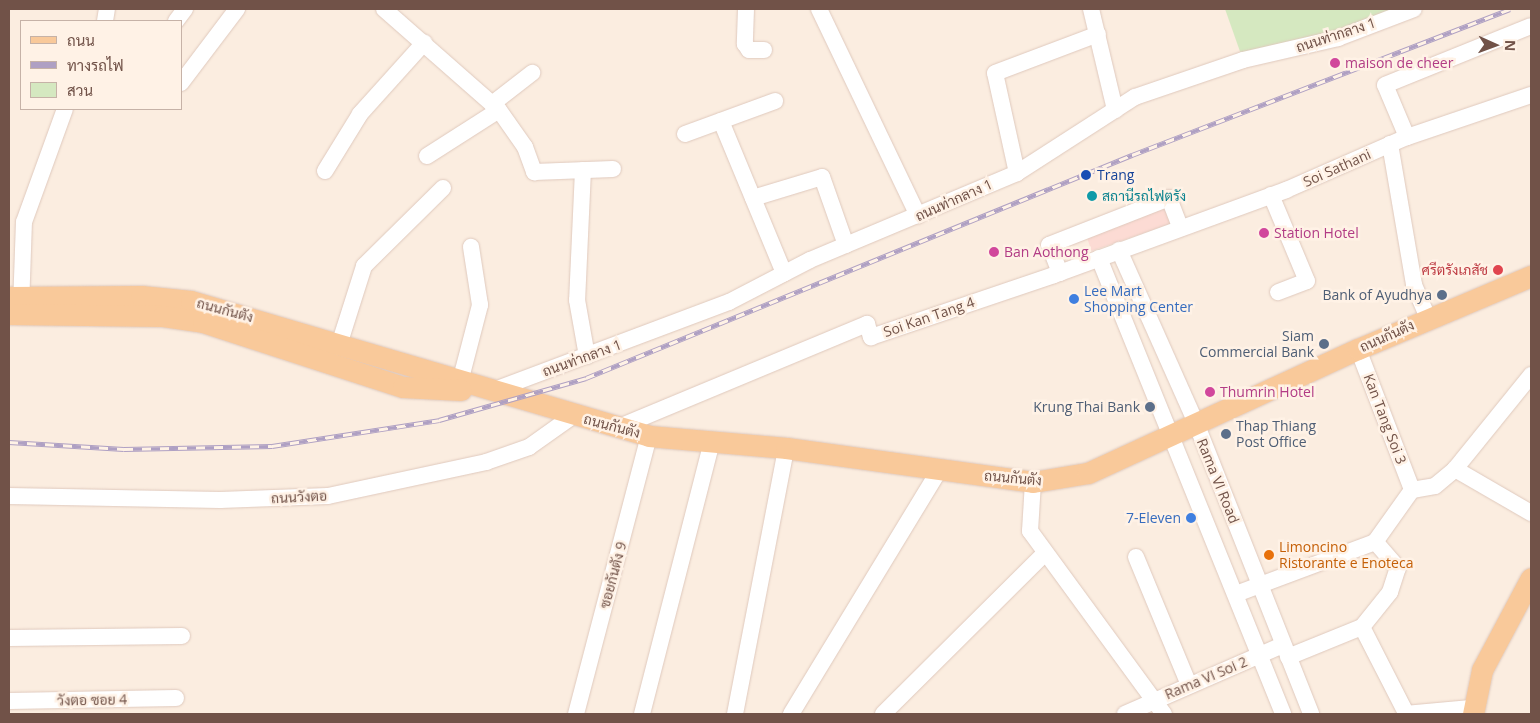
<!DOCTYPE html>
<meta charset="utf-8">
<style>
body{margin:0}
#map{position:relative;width:1540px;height:723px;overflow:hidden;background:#fbede0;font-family:"Open Sans",Sarabun,sans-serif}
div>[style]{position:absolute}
.commercial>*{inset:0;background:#fcdbd4;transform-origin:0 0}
.green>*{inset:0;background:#d5e8c0}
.roads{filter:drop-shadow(0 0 1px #dfc9bd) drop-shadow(0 0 1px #dfc9bd)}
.minor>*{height:16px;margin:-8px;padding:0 8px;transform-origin:8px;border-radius:8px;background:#fff}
.major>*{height:21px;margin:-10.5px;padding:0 10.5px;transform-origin:10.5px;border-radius:10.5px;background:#f9c99a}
.rail>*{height:5px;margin-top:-2.5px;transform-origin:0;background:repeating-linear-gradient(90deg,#fff2e6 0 9px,#afa0c3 0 18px);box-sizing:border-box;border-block:1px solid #afa0c3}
.dots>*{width:14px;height:14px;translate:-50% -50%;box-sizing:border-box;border:2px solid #fff2e6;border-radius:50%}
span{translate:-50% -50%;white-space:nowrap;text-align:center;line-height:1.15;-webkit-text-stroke:5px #fff2e6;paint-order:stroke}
.street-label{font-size:14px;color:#715248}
.hotel-label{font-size:14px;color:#b23c85}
.left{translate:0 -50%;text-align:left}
.transit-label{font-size:14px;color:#164399}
.culture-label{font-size:14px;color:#0d838f}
.health-label{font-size:14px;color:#be3a42}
.right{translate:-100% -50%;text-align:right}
.shop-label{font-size:14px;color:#366cbe}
.service-label{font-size:14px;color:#4e5e75}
.food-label{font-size:14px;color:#c56008}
.frame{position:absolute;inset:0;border:10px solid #715248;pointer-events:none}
.legend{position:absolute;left:20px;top:20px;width:162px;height:90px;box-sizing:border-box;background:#fff2e6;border:1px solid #c6b2a7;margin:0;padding:6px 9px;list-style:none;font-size:15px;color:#715248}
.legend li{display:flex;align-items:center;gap:10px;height:25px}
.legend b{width:25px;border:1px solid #c6b2a7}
.north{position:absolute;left:1470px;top:20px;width:50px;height:50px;-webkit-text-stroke:4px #fff2e6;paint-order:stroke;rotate:92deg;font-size:14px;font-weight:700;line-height:20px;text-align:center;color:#715248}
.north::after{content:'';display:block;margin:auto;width:18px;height:22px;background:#715248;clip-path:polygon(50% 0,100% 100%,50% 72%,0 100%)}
</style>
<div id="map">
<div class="commercial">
<i style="left:1167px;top:206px;width:18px;height:86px;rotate:71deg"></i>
</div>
<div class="green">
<i style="clip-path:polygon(1225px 9px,1414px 9px,1243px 60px)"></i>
</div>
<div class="roads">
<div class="minor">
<i style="left:384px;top:9px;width:153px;rotate:41.3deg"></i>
<i style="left:499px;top:110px;width:45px;rotate:54.9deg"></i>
<i style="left:525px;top:147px;width:27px;rotate:70deg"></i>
<i style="left:534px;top:172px;width:79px;rotate:-2.2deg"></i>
<i style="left:746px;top:9px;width:35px;rotate:92deg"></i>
<i style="left:745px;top:44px;width:7px;rotate:56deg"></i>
<i style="left:749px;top:50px;width:15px"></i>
<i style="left:819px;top:9px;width:229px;rotate:64.4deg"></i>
<i style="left:1091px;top:9px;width:104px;rotate:76.6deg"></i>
<i style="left:105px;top:21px;width:12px;rotate:-81deg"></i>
<i style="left:176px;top:21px;width:15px;rotate:-53deg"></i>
<i style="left:181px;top:83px;width:93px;rotate:-52.9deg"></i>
<i style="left:492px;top:104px;width:51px;rotate:-37.8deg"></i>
<i style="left:721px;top:121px;width:165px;rotate:67.5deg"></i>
<i style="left:685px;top:134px;width:96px;rotate:-20.1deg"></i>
<i style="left:1407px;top:137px;width:56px;rotate:-112.9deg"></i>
<i style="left:1385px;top:85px;width:157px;rotate:-22deg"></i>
<i style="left:1390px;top:144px;width:143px;rotate:80.3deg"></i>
<i style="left:1414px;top:285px;width:36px;rotate:67deg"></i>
<i style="left:427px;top:156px;width:85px;rotate:-32.6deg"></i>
<i style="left:583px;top:170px;width:130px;rotate:92.6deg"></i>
<i style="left:577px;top:300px;width:57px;rotate:79.9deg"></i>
<i style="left:325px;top:171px;width:67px;rotate:-58.4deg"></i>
<i style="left:360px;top:114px;width:96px;rotate:-48deg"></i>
<i style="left:1017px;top:173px;width:102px;rotate:-102.4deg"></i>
<i style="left:995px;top:73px;width:110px;rotate:-20.7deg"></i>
<i style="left:1271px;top:195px;width:93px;rotate:67.3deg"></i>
<i style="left:1307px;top:281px;width:31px;rotate:159deg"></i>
<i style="left:753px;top:198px;width:72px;rotate:-16.9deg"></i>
<i style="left:822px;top:177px;width:72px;rotate:70.6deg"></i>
<i style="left:1119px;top:250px;width:189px;rotate:66deg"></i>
<i style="left:1196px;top:423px;width:313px;rotate:68.4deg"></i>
<i style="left:1099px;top:258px;width:492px;rotate:68deg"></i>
<i style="left:1060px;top:273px;width:30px;rotate:-111deg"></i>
<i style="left:1049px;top:245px;width:129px;rotate:-21.4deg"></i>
<i style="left:1169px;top:198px;width:30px;rotate:69deg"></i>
<i style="left:21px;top:307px;width:85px;rotate:-88deg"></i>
<i style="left:24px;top:222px;width:120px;rotate:-70.1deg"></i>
<i style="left:339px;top:345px;width:83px;rotate:-72.4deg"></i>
<i style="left:364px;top:266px;width:111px;rotate:-44.6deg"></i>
<i style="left:1358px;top:349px;width:151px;rotate:69deg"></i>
<i style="left:460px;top:382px;width:80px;rotate:-75.4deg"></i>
<i style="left:480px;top:305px;width:59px;rotate:-98.8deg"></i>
<i style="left:492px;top:391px;width:253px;rotate:-20.6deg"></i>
<i style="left:729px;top:302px;width:91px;rotate:-27.4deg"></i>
<i style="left:810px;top:260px;width:225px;rotate:-22.8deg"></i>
<i style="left:1017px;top:173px;width:140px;rotate:-32.8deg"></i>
<i style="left:1135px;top:97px;width:114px;rotate:-18.9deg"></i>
<i style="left:1243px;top:60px;width:98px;rotate:-13deg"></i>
<i style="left:1338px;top:38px;width:81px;rotate:-20.9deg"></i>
<i style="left:617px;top:428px;width:271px;rotate:-22.6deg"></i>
<i style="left:867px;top:324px;width:14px;rotate:73deg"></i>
<i style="left:871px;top:337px;width:193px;rotate:-18.7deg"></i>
<i style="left:1054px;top:275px;width:247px;rotate:-20.1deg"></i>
<i style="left:1286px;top:190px;width:132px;rotate:-23.7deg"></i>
<i style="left:1407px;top:137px;width:131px;rotate:-18.7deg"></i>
<i style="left:1455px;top:469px;width:88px;rotate:30.1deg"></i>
<i style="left:1033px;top:482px;width:49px;rotate:93.5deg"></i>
<i style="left:1030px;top:531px;width:227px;rotate:53.8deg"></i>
<i style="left:9px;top:496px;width:211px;rotate:1.1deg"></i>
<i style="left:220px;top:500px;width:108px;rotate:-2.1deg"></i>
<i style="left:328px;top:496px;width:162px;rotate:-12.1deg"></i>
<i style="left:486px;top:462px;width:46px;rotate:-19.2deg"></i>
<i style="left:529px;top:447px;width:55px;rotate:-35.4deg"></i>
<i style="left:1136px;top:557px;width:139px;rotate:67.5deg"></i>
<i style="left:1236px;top:594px;width:148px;rotate:-20.5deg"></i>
<i style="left:1375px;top:542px;width:64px;rotate:-54.6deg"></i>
<i style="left:1412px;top:490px;width:23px;rotate:-10deg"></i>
<i style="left:1435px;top:486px;width:26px;rotate:-40deg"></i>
<i style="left:1455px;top:469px;width:121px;rotate:-51deg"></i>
<i style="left:1362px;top:627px;width:97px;rotate:62.9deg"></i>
<i style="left:9px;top:638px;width:173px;rotate:-0.7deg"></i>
<i style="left:1288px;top:657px;width:80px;rotate:-22.1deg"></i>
<i style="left:1362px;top:627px;width:45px;rotate:-51.3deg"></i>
<i style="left:1390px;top:592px;width:25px;rotate:-72deg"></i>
<i style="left:1398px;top:568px;width:35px;rotate:-131deg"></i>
<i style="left:9px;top:701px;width:167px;rotate:-1deg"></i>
<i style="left:576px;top:714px;width:287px;rotate:-75.3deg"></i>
<i style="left:642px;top:714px;width:281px;rotate:-75.6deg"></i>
<i style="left:735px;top:714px;width:271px;rotate:-79.1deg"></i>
<i style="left:791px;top:714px;width:287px;rotate:-58.7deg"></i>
<i style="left:883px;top:714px;width:227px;rotate:-44.8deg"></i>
<i style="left:1125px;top:714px;width:172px;rotate:-23.6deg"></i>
<i style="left:1405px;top:714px;width:66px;rotate:-5.2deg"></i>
</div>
<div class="major">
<i style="left:9px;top:297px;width:132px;rotate:-0.4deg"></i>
<i style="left:141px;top:296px;width:50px;rotate:5.7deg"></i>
<i style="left:191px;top:301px;width:477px;rotate:16.4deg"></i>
<i style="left:649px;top:436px;width:138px;rotate:5deg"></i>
<i style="left:786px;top:448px;width:249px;rotate:7.8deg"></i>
<i style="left:1033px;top:482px;width:56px;rotate:-9.3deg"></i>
<i style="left:1088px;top:473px;width:297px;rotate:-24.7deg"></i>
<i style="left:1358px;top:349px;width:188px;rotate:-22.9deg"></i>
<i style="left:9px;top:314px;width:154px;rotate:0.7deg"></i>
<i style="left:163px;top:316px;width:40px;rotate:8.5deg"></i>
<i style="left:203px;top:322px;width:210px;rotate:18deg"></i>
<i style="left:403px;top:387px;width:58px;rotate:3deg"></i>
<i style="left:1473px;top:714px;width:45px;rotate:-78.4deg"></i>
<i style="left:1482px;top:670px;width:104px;rotate:-62deg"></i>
</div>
</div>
<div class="rail">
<i style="left:9px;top:442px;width:115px;rotate:3.5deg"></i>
<i style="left:124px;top:449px;width:148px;rotate:-1.2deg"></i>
<i style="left:272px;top:446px;width:169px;rotate:-8.8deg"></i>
<i style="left:439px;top:420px;width:153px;rotate:-15.9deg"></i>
<i style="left:586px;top:378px;width:590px;rotate:-22.22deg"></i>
<i style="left:1132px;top:155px;width:405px;rotate:-21.1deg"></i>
</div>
<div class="dots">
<i style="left:1335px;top:63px;background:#d1479c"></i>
<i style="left:1086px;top:175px;background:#1a4fb4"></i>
<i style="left:1092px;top:196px;background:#0f9aa8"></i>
<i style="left:1264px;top:233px;background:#d1479c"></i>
<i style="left:994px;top:252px;background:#d1479c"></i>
<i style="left:1498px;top:270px;background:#e0444e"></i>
<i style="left:1442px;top:295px;background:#5c6f8a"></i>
<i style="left:1074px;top:299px;background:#3f7fe0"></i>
<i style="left:1324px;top:344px;background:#5c6f8a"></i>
<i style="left:1210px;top:392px;background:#d1479c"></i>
<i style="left:1150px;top:407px;background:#5c6f8a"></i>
<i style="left:1226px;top:434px;background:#5c6f8a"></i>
<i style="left:1191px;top:518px;background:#3f7fe0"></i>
<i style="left:1269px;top:555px;background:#e8710a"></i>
</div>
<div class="street-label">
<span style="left:1336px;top:35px;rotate:-18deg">ถนนท่ากลาง 1</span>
<span style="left:1337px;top:168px;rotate:-24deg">Soi Sathani</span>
<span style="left:954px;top:200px;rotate:-24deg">ถนนท่ากลาง 1</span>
<span style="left:225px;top:310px;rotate:15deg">ถนนกันตัง</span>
<span style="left:929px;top:317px;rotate:-19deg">Soi Kan Tang 4</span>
<span style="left:1387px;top:336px;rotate:-24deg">ถนนกันตัง</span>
<span style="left:582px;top:358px;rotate:-20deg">ถนนท่ากลาง 1</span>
<span style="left:1385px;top:419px;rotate:69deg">Kan Tang Soi 3</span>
<span style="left:612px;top:426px;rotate:15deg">ถนนกันตัง</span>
<span style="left:1013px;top:478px;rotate:5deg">ถนนกันตัง</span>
<span style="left:1218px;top:481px;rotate:68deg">Rama VI Road</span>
<span style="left:299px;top:497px;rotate:-3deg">ถนนวังตอ</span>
<span style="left:613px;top:575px;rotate:-75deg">ซอยกันตัง 9</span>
<span style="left:1206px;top:678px;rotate:-23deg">Rama VI Soi 2</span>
<span style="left:92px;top:700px;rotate:-1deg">วังตอ ซอย 4</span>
</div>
<div class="hotel-label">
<span class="left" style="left:1345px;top:63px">maison de cheer</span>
<span class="left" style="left:1274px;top:233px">Station Hotel</span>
<span class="left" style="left:1004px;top:252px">Ban Aothong</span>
<span class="left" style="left:1220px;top:392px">Thumrin Hotel</span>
</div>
<div class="transit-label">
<span class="left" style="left:1097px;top:175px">Trang</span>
</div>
<div class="culture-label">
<span class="left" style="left:1102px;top:196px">สถานีรถไฟตรัง</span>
</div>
<div class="health-label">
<span class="right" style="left:1488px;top:270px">ศรีตรังเภสัช</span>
</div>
<div class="shop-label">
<span class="left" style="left:1084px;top:299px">Lee Mart<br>Shopping Center</span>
<span class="right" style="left:1181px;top:518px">7-Eleven</span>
</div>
<div class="service-label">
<span class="right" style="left:1432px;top:295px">Bank of Ayudhya</span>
<span class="right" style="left:1314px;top:344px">Siam<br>Commercial Bank</span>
<span class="right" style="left:1140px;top:407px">Krung Thai Bank</span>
<span class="left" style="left:1236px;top:434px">Thap Thiang<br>Post Office</span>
</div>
<div class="food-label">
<span class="left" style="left:1279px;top:555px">Limoncino<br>Ristorante e Enoteca</span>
</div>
<div class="frame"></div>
<ul class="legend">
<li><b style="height:6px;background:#f9c99a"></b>ถนน</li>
<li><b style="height:6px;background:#afa0c3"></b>ทางรถไฟ</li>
<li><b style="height:14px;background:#d5e8c0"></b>สวน</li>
</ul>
<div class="north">N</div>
</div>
